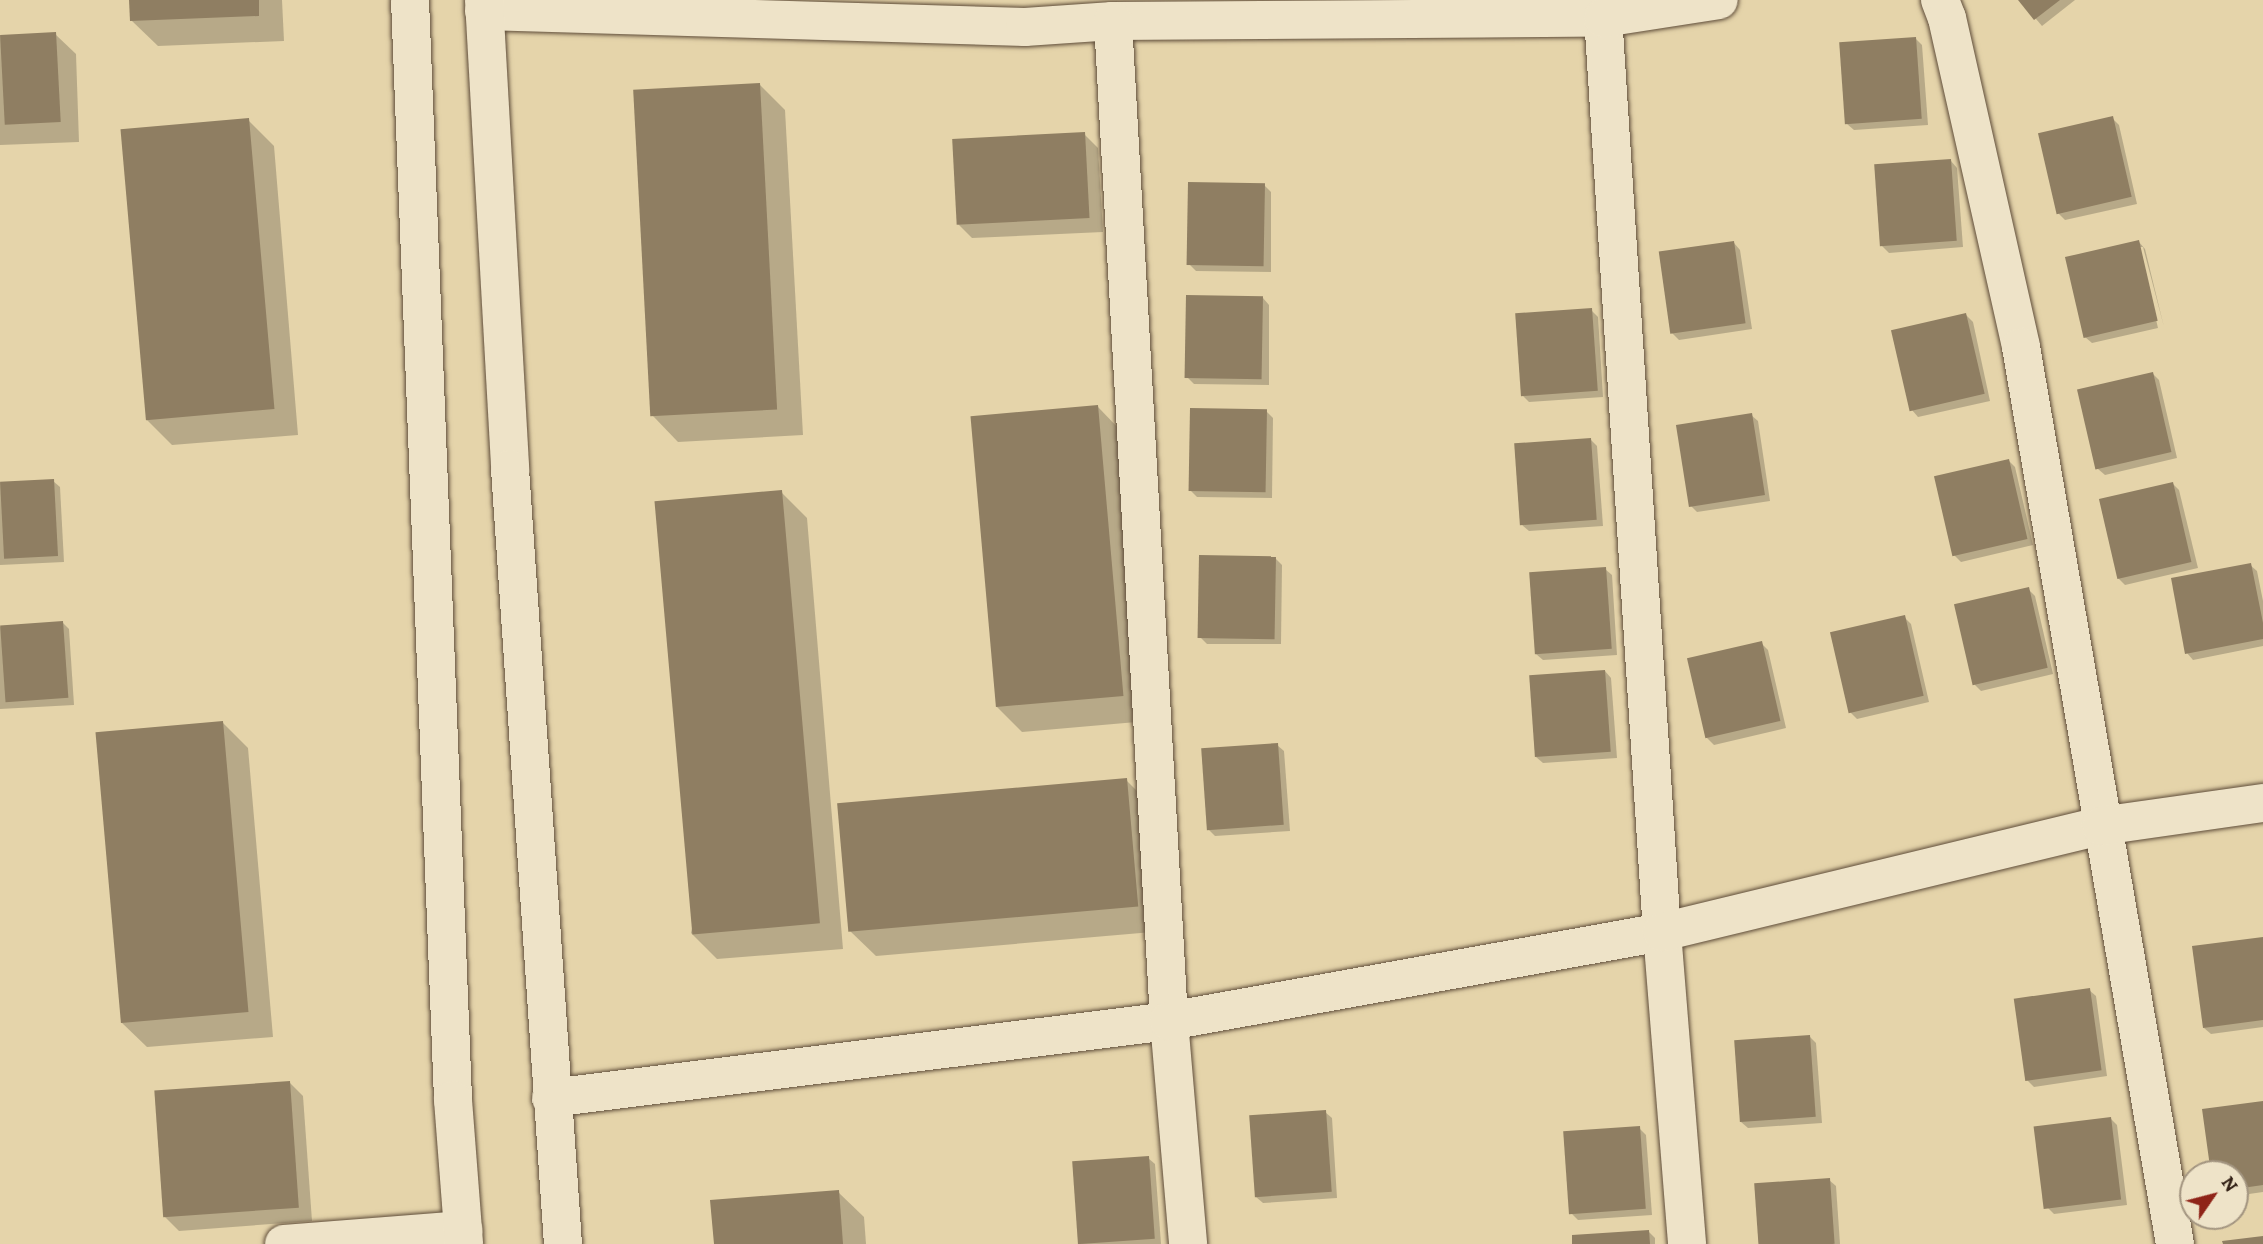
<!DOCTYPE html>
<style>
body{margin:0}
#map{position:relative;width:2263px;height:1244px;overflow:hidden;background:#e5d4aa;font-family:Alegreya,serif}
div>[style]{position:absolute}
.shadow>*{inset:0;background:#0003}
.building>*{inset:0;background:#8f7e62;transform-origin:0 0}
.roads{filter:drop-shadow(0 0 2px #5f4d3a) drop-shadow(0 0 2px #5f4d3a)}
.minor>*{height:38px;margin:-19px;padding:0 19px;transform-origin:19px;border-radius:19px;background:#eee3c8}
.secondary>*{height:38px;margin:-19px;padding:0 19px;transform-origin:19px;border-radius:19px;background:#eee3c8}
span{translate:-50% -50%;white-space:nowrap;text-align:center;line-height:1.15;-webkit-text-stroke:5px #eee3c8;paint-order:stroke}
.north{position:absolute;left:2179px;top:1160px;width:70px;height:70px;box-sizing:border-box;background:#eee3c8;border:2px solid #a39580;border-radius:50%;rotate:55deg;font-size:19px;font-weight:700;line-height:28px;text-align:center;color:#322015}
.north::after{content:'';display:block;margin:auto;width:24px;height:32px;background:#8f2418;clip-path:polygon(50% 0,100% 100%,50% 72%,0 100%)}
</style>
<div id="map">
<div class="shadow">
<i style="clip-path:polygon(131px 0,282px 0,284px 41px,158px 46px,132px 21px)"></i>
<i style="clip-path:polygon(2020px 0,2075px 0,2042px 26px)"></i>
<i style="clip-path:polygon(55px 34px,76px 54px,79px 142px,0 145px,0 36px)"></i>
<i style="clip-path:polygon(1916px 39px,1922px 45px,1928px 125px,1854px 130px,1847px 124px)"></i>
<i style="clip-path:polygon(759px 84px,785px 110px,803px 435px,678px 442px,653px 416px)"></i>
<i style="clip-path:polygon(2112px 118px,2119px 125px,2137px 204px,2065px 220px,2058px 213px)"></i>
<i style="clip-path:polygon(248px 120px,274px 146px,298px 435px,172px 445px,146px 419px)"></i>
<i style="clip-path:polygon(1084px 134px,1098px 148px,1103px 232px,972px 238px,958px 224px)"></i>
<i style="clip-path:polygon(1951px 161px,1957px 168px,1963px 247px,1889px 253px,1882px 246px)"></i>
<i style="clip-path:polygon(1264px 185px,1271px 192px,1271px 272px,1196px 271px,1189px 264px)"></i>
<i style="clip-path:polygon(2139px 242px,2145px 249px,2164px 327px,2143px 247px,2139px 247px,2158px 328px,2092px 343px,2085px 337px)"></i>
<i style="clip-path:polygon(1734px 243px,1740px 250px,1752px 329px,1679px 340px,1672px 333px)"></i>
<i style="clip-path:polygon(1263px 298px,1269px 305px,1269px 385px,1194px 384px,1187px 377px)"></i>
<i style="clip-path:polygon(1591px 310px,1598px 317px,1603px 397px,1529px 402px,1522px 395px)"></i>
<i style="clip-path:polygon(1966px 315px,1973px 322px,1990px 401px,1918px 417px,1912px 410px)"></i>
<i style="clip-path:polygon(2152px 373px,2159px 380px,2177px 458px,2105px 475px,2098px 469px,2080px 390px)"></i>
<i style="clip-path:polygon(1098px 407px,1123px 433px,1148px 721px,1022px 732px,996px 706px)"></i>
<i style="clip-path:polygon(1266px 411px,1273px 418px,1272px 498px,1197px 497px,1191px 491px)"></i>
<i style="clip-path:polygon(1751px 415px,1758px 421px,1770px 501px,1697px 512px,1690px 505px)"></i>
<i style="clip-path:polygon(1590px 439px,1597px 446px,1603px 526px,1529px 531px,1522px 525px)"></i>
<i style="clip-path:polygon(2009px 461px,2015px 467px,2033px 545px,1961px 562px,1954px 555px)"></i>
<i style="clip-path:polygon(53px 481px,60px 487px,64px 562px,0 565px,0 483px)"></i>
<i style="clip-path:polygon(2173px 484px,2179px 490px,2198px 568px,2125px 585px,2118px 578px)"></i>
<i style="clip-path:polygon(781px 492px,807px 518px,843px 949px,717px 959px,691px 933px)"></i>
<i style="clip-path:polygon(1275px 558px,1282px 565px,1281px 644px,1207px 644px,1200px 637px)"></i>
<i style="clip-path:polygon(2250px 565px,2257px 571px,2263px 601px,2263px 646px,2193px 660px,2187px 653px)"></i>
<i style="clip-path:polygon(1605px 569px,1612px 575px,1617px 655px,1543px 660px,1536px 654px)"></i>
<i style="clip-path:polygon(2028px 589px,2035px 596px,2053px 674px,1981px 691px,1974px 684px)"></i>
<i style="clip-path:polygon(1904px 617px,1911px 624px,1929px 702px,1857px 719px,1850px 712px)"></i>
<i style="clip-path:polygon(63px 623px,69px 629px,74px 705px,0 709px,0 627px)"></i>
<i style="clip-path:polygon(1761px 643px,1768px 650px,1786px 728px,1714px 745px,1707px 738px)"></i>
<i style="clip-path:polygon(1605px 671px,1611px 678px,1617px 758px,1543px 763px,1536px 757px)"></i>
<i style="clip-path:polygon(223px 723px,248px 748px,273px 1037px,147px 1047px,121px 1022px)"></i>
<i style="clip-path:polygon(1277px 745px,1284px 751px,1290px 831px,1215px 836px,1209px 830px)"></i>
<i style="clip-path:polygon(1126px 780px,1152px 806px,1164px 931px,876px 956px,850px 931px)"></i>
<i style="clip-path:polygon(2263px 939px,2263px 1027px,2211px 1034px,2204px 1028px)"></i>
<i style="clip-path:polygon(2089px 990px,2096px 996px,2107px 1076px,2034px 1087px,2027px 1080px)"></i>
<i style="clip-path:polygon(1810px 1037px,1816px 1043px,1822px 1123px,1748px 1128px,1741px 1122px)"></i>
<i style="clip-path:polygon(289px 1082px,303px 1096px,312px 1221px,179px 1231px,165px 1217px)"></i>
<i style="clip-path:polygon(2263px 1103px,2263px 1192px,2235px 1196px,2235px 1174px,2212px 1174px)"></i>
<i style="clip-path:polygon(1325px 1112px,1332px 1118px,1337px 1198px,1263px 1203px,1256px 1197px)"></i>
<i style="clip-path:polygon(2110px 1118px,2117px 1125px,2127px 1205px,2054px 1214px,2047px 1207px)"></i>
<i style="clip-path:polygon(1639px 1128px,1646px 1135px,1652px 1215px,1578px 1220px,1571px 1213px)"></i>
<i style="clip-path:polygon(1148px 1158px,1155px 1164px,1161px 1244px,1081px 1244px)"></i>
<i style="clip-path:polygon(1829px 1180px,1836px 1186px,1840px 1244px,1760px 1244px)"></i>
<i style="clip-path:polygon(838px 1192px,864px 1217px,866px 1244px,716px 1244px)"></i>
<i style="clip-path:polygon(1648px 1231px,1655px 1238px,1655px 1244px,1574px 1244px)"></i>
</div>
<div class="building">
<i style="clip-path:polygon(129px 0,259px 0,259px 16px,130px 21px)"></i>
<i style="clip-path:polygon(2018px 0,2060px 0,2034px 20px)"></i>
<i style="left:56px;top:32px;width:90px;height:56px;rotate:87deg"></i>
<i style="left:1916px;top:37px;width:82px;height:77px;rotate:86deg"></i>
<i style="left:760px;top:83px;width:327px;height:127px;rotate:87deg"></i>
<i style="left:2113px;top:116px;width:83px;height:77px;rotate:77deg"></i>
<i style="left:249px;top:118px;width:292px;height:129px;rotate:85deg"></i>
<i style="left:1085px;top:132px;width:86px;height:133px;rotate:87deg"></i>
<i style="left:1951px;top:159px;width:82px;height:77px;rotate:86deg"></i>
<i style="left:1188px;top:182px;width:77px;height:83px;rotate:1deg"></i>
<i style="left:2139px;top:240px;width:83px;height:76px;rotate:77deg"></i>
<i style="left:1734px;top:241px;width:83px;height:76px;rotate:82deg"></i>
<i style="left:1186px;top:295px;width:77px;height:83px;rotate:1deg"></i>
<i style="left:1592px;top:308px;width:83px;height:77px;rotate:86deg"></i>
<i style="left:1966px;top:313px;width:83px;height:77px;rotate:77deg"></i>
<i style="left:2153px;top:372px;width:82px;height:78px;rotate:77deg"></i>
<i style="left:1098px;top:405px;width:292px;height:128px;rotate:85deg"></i>
<i style="left:1190px;top:408px;width:77px;height:83px;rotate:1deg"></i>
<i style="left:1752px;top:413px;width:83px;height:77px;rotate:81deg"></i>
<i style="left:1591px;top:438px;width:82px;height:77px;rotate:86deg"></i>
<i style="left:2009px;top:459px;width:82px;height:77px;rotate:77deg"></i>
<i style="left:54px;top:479px;width:77px;height:54px;rotate:87deg"></i>
<i style="left:2173px;top:482px;width:82px;height:76px;rotate:77deg"></i>
<i style="left:782px;top:490px;width:435px;height:128px;rotate:85deg"></i>
<i style="left:1199px;top:555px;width:77px;height:83px;rotate:1deg"></i>
<i style="clip-path:polygon(2251px 563px,2263px 623px,2263px 639px,2185px 654px,2171px 578px)"></i>
<i style="left:1606px;top:567px;width:82px;height:77px;rotate:86deg"></i>
<i style="left:2029px;top:587px;width:83px;height:77px;rotate:77deg"></i>
<i style="left:1905px;top:615px;width:83px;height:77px;rotate:77deg"></i>
<i style="left:63px;top:621px;width:77px;height:63px;rotate:86deg"></i>
<i style="left:1762px;top:641px;width:82px;height:77px;rotate:77deg"></i>
<i style="left:1605px;top:670px;width:82px;height:76px;rotate:86deg"></i>
<i style="left:223px;top:721px;width:292px;height:128px;rotate:85deg"></i>
<i style="left:1278px;top:743px;width:82px;height:77px;rotate:86deg"></i>
<i style="left:1127px;top:778px;width:129px;height:291px;rotate:85deg"></i>
<i style="clip-path:polygon(2263px 937px,2263px 1020px,2203px 1028px,2192px 946px)"></i>
<i style="left:2090px;top:988px;width:83px;height:77px;rotate:82deg"></i>
<i style="left:1810px;top:1035px;width:82px;height:76px;rotate:86deg"></i>
<i style="left:290px;top:1081px;width:127px;height:136px;rotate:86deg"></i>
<i style="clip-path:polygon(2263px 1101px,2263px 1185px,2235px 1189px,2235px 1174px,2211px 1174px,2202px 1109px)"></i>
<i style="left:1326px;top:1110px;width:82px;height:77px;rotate:86deg"></i>
<i style="left:2111px;top:1117px;width:83px;height:78px;rotate:83deg"></i>
<i style="left:1640px;top:1126px;width:83px;height:77px;rotate:86deg"></i>
<i style="left:1149px;top:1156px;width:83px;height:77px;rotate:86deg"></i>
<i style="left:1830px;top:1178px;width:66px;height:76px;rotate:86deg"></i>
<i style="clip-path:polygon(839px 1190px,843px 1244px,714px 1244px,710px 1200px)"></i>
<i style="clip-path:polygon(1649px 1230px,1650px 1244px,1572px 1244px,1572px 1235px)"></i>
<i style="clip-path:polygon(2263px 1236px,2263px 1244px,2223px 1244px,2222px 1241px)"></i>
</div>
<div class="roads">
<div class="minor">
<i style="left:1602px;top:0;width:934px;rotate:86.32deg"></i>
<i style="left:1662px;top:932px;width:313px;rotate:85.4deg"></i>
<i style="left:1940px;top:0;width:19px;rotate:69deg"></i>
<i style="left:1947px;top:18px;width:337px;rotate:77.3deg"></i>
<i style="left:2021px;top:347px;width:910px;rotate:80.26deg"></i>
<i style="left:484px;top:11px;width:541px;rotate:1.69deg"></i>
<i style="left:1025px;top:27px;width:88px;rotate:-3.9deg"></i>
<i style="left:1113px;top:21px;width:490px;rotate:-0.4deg"></i>
<i style="left:1603px;top:18px;width:117px;rotate:-8.8deg"></i>
<i style="left:1113px;top:21px;width:1002px;rotate:86.79deg"></i>
<i style="left:1169px;top:1021px;width:224px;rotate:85.1deg"></i>
<i style="left:551px;top:1098px;width:623px;rotate:-7.1deg"></i>
<i style="left:1169px;top:1021px;width:501px;rotate:-10.23deg"></i>
<i style="left:1662px;top:932px;width:452px;rotate:-13.6deg"></i>
<i style="left:2101px;top:826px;width:164px;rotate:-8.1deg"></i>
<i style="left:284px;top:1244px;width:180px;rotate:-4.5deg"></i>
</div>
<div class="secondary">
<i style="left:410px;top:0;width:1101px;rotate:87.76deg"></i>
<i style="left:453px;top:1100px;width:144px;rotate:85.6deg"></i>
<i style="left:484px;top:0;width:470px;rotate:86.8deg"></i>
<i style="left:510px;top:469px;width:777px;rotate:86.09deg"></i>
</div>
</div>
<div class="north">N</div>
</div>
